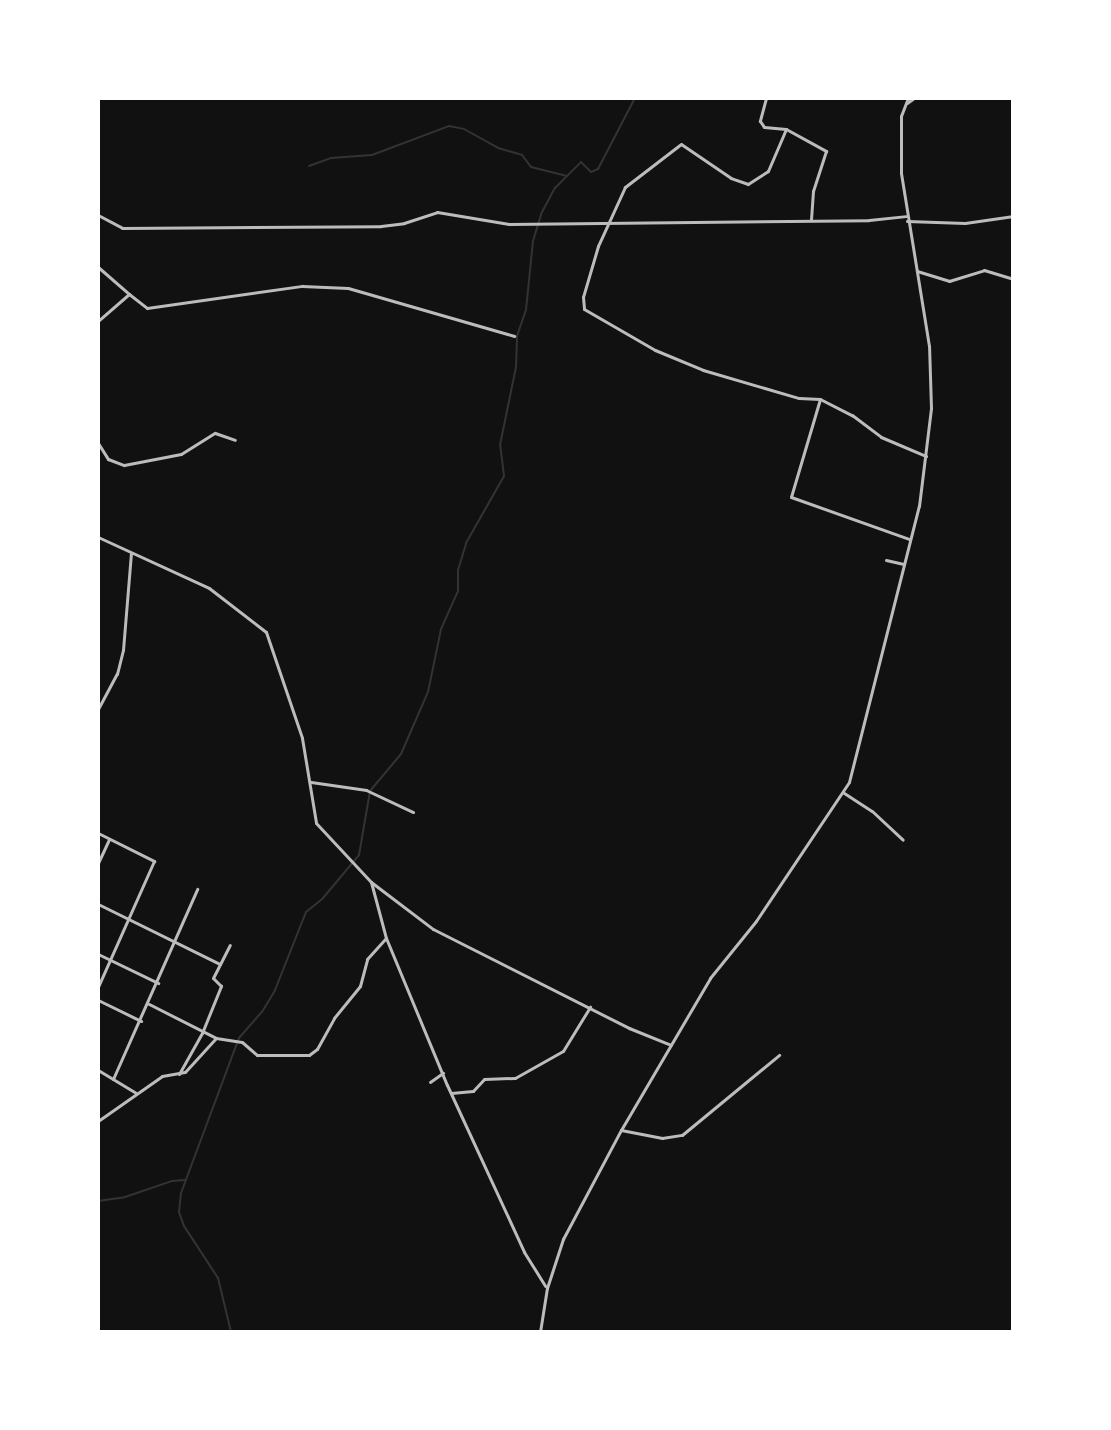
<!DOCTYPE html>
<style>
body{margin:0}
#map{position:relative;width:1111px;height:1430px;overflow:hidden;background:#111;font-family:Signika,sans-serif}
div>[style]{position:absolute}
.stream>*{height:2px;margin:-1px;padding:0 1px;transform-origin:1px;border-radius:1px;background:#333}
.minor>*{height:3px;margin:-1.5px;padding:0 1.5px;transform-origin:1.5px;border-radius:1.5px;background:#bcbcbc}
span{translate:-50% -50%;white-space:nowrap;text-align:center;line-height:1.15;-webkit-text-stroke:8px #fff;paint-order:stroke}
.frame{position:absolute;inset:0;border:100px solid #fff;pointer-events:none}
</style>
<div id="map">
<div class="stream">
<i style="left:309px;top:166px;width:23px;rotate:-20deg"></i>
<i style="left:331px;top:158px;width:41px;rotate:-4.2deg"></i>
<i style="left:372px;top:155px;width:82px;rotate:-20.6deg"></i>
<i style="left:449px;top:126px;width:15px;rotate:11deg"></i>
<i style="left:464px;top:129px;width:39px;rotate:29deg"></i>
<i style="left:498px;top:148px;width:25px;rotate:16deg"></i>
<i style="left:522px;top:155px;width:15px;rotate:53deg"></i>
<i style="left:531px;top:167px;width:37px;rotate:14deg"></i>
<i style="left:98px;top:1201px;width:27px;rotate:-8deg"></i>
<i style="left:125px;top:1197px;width:50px;rotate:-18.8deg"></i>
<i style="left:172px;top:1181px;width:13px;rotate:-4deg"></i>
<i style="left:231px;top:1332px;width:56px;rotate:-103.5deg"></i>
<i style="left:218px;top:1278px;width:62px;rotate:-123.2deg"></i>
<i style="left:184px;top:1226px;width:15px;rotate:-110deg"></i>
<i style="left:179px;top:1212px;width:19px;rotate:-84deg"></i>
<i style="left:181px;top:1193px;width:165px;rotate:-69.5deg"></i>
<i style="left:239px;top:1038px;width:35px;rotate:-49deg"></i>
<i style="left:262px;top:1012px;width:26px;rotate:-59deg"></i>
<i style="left:275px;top:990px;width:84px;rotate:-68.3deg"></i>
<i style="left:306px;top:912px;width:22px;rotate:-39deg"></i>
<i style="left:323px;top:898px;width:56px;rotate:-50.1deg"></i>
<i style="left:359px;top:855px;width:65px;rotate:-80.2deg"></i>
<i style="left:370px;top:791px;width:48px;rotate:-50deg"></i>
<i style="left:401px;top:754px;width:68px;rotate:-66.5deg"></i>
<i style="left:428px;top:692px;width:64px;rotate:-78.3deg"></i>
<i style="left:441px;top:629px;width:42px;rotate:-65.9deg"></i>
<i style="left:458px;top:591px;width:21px;rotate:-90deg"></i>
<i style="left:458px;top:570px;width:28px;rotate:-73deg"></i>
<i style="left:466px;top:543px;width:77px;rotate:-60.4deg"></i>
<i style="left:504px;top:476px;width:31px;rotate:-97deg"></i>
<i style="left:500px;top:445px;width:80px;rotate:-78.4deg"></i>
<i style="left:516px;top:367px;width:31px;rotate:-88deg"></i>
<i style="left:517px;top:336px;width:28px;rotate:-71deg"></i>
<i style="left:526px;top:310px;width:69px;rotate:-84.2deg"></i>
<i style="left:533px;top:241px;width:28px;rotate:-73deg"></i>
<i style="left:541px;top:214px;width:30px;rotate:-62deg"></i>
<i style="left:555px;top:188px;width:37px;rotate:-45deg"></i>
<i style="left:581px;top:162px;width:14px;rotate:45deg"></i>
<i style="left:591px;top:172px;width:8px;rotate:-23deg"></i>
<i style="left:598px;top:169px;width:80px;rotate:-62.5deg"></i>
</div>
<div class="minor">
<i style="left:766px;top:98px;width:24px;rotate:105deg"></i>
<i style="left:760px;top:121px;width:7px;rotate:56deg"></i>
<i style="left:764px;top:127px;width:22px;rotate:5deg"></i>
<i style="left:786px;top:129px;width:46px;rotate:28.8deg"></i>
<i style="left:826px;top:151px;width:42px;rotate:108deg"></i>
<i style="left:813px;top:191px;width:29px;rotate:94deg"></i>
<i style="left:907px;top:103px;width:9px;rotate:-36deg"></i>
<i style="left:786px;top:129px;width:46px;rotate:113.2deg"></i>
<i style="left:768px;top:171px;width:24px;rotate:147deg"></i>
<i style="left:748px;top:184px;width:18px;rotate:-161deg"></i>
<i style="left:731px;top:178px;width:60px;rotate:-145.8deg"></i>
<i style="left:681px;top:144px;width:71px;rotate:142.5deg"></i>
<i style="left:625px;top:187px;width:65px;rotate:114.6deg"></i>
<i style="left:598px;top:246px;width:53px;rotate:106.4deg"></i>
<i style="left:583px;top:297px;width:12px;rotate:85deg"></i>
<i style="left:584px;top:309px;width:82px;rotate:30deg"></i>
<i style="left:655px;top:350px;width:52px;rotate:22.6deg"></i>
<i style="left:703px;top:370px;width:100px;rotate:16.3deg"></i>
<i style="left:799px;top:398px;width:21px;rotate:3deg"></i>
<i style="left:820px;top:399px;width:36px;rotate:27deg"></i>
<i style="left:852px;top:415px;width:36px;rotate:37deg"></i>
<i style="left:881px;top:437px;width:49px;rotate:22.9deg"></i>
<i style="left:98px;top:215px;width:27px;rotate:28deg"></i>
<i style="left:122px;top:228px;width:259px;rotate:-0.4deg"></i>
<i style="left:381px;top:226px;width:23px;rotate:-7deg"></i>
<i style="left:404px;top:223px;width:35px;rotate:-18deg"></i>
<i style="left:437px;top:212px;width:73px;rotate:9.5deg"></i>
<i style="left:509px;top:224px;width:360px;rotate:-0.6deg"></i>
<i style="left:869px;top:220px;width:37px;rotate:-6deg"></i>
<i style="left:907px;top:221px;width:58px;rotate:2deg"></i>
<i style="left:965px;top:223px;width:49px;rotate:-8.3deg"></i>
<i style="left:98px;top:267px;width:41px;rotate:41.1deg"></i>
<i style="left:129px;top:294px;width:41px;rotate:138.9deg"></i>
<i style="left:917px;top:271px;width:34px;rotate:17deg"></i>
<i style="left:949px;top:281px;width:37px;rotate:-17deg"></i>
<i style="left:984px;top:270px;width:30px;rotate:17deg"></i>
<i style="left:129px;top:294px;width:23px;rotate:38deg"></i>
<i style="left:147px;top:308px;width:157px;rotate:-8.1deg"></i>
<i style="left:302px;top:286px;width:46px;rotate:2.5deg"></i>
<i style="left:348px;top:288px;width:173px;rotate:16.1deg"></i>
<i style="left:820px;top:399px;width:102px;rotate:106.5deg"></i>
<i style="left:791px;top:497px;width:125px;rotate:19.6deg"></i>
<i style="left:98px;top:443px;width:19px;rotate:58deg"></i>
<i style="left:108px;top:459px;width:17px;rotate:21deg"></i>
<i style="left:124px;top:465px;width:58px;rotate:-10.9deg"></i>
<i style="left:181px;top:454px;width:40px;rotate:-32deg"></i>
<i style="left:215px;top:433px;width:21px;rotate:19deg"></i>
<i style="left:98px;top:537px;width:122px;rotate:24.7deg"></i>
<i style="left:209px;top:588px;width:72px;rotate:37.7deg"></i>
<i style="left:266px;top:632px;width:112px;rotate:71.2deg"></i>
<i style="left:302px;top:738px;width:86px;rotate:80.6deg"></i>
<i style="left:316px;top:823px;width:81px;rotate:47deg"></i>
<i style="left:371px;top:882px;width:58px;rotate:75deg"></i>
<i style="left:386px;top:938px;width:159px;rotate:67.5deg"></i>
<i style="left:447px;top:1085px;width:184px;rotate:65.2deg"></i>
<i style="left:524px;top:1252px;width:40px;rotate:58deg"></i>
<i style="left:886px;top:560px;width:18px;rotate:13deg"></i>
<i style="left:98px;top:709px;width:40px;rotate:-62deg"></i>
<i style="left:117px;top:674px;width:25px;rotate:-76deg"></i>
<i style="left:123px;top:650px;width:97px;rotate:-85.3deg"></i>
<i style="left:311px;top:782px;width:56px;rotate:8.3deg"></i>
<i style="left:366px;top:790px;width:52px;rotate:25.1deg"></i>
<i style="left:844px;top:793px;width:33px;rotate:33deg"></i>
<i style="left:872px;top:811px;width:42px;rotate:43.1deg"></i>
<i style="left:98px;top:833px;width:63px;rotate:26.6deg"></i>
<i style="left:154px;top:861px;width:138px;rotate:114deg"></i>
<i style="left:98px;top:863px;width:26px;rotate:-65deg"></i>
<i style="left:371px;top:882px;width:78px;rotate:37.2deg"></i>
<i style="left:433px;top:929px;width:220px;rotate:26.8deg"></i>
<i style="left:629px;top:1028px;width:45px;rotate:22deg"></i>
<i style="left:98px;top:904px;width:136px;rotate:26.2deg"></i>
<i style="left:98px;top:954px;width:67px;rotate:25.8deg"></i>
<i style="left:98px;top:1000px;width:48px;rotate:26deg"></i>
<i style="left:149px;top:1004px;width:75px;rotate:26.9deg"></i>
<i style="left:98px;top:1070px;width:44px;rotate:31.2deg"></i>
<i style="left:179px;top:1074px;width:47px;rotate:-60.7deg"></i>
<i style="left:202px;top:1033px;width:51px;rotate:-68deg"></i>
<i style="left:221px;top:986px;width:11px;rotate:-135deg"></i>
<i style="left:213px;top:978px;width:37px;rotate:-63deg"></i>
<i style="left:113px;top:1079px;width:208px;rotate:-66.1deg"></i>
<i style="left:430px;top:1082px;width:16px;rotate:-35deg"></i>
<i style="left:451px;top:1093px;width:22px;rotate:-5deg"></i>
<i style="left:473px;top:1091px;width:16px;rotate:-47deg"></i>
<i style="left:484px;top:1079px;width:31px;rotate:-2deg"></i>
<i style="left:515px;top:1078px;width:55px;rotate:-29.4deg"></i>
<i style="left:563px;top:1051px;width:52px;rotate:-58.5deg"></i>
<i style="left:98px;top:1121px;width:78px;rotate:-35.1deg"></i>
<i style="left:162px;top:1076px;width:23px;rotate:-10deg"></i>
<i style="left:185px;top:1072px;width:46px;rotate:-47.6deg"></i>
<i style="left:216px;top:1038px;width:26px;rotate:9deg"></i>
<i style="left:242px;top:1042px;width:20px;rotate:41deg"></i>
<i style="left:257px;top:1055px;width:52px"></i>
<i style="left:309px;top:1055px;width:10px;rotate:-37deg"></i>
<i style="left:317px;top:1049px;width:35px;rotate:-61deg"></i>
<i style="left:334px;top:1018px;width:41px;rotate:-50.9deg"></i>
<i style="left:360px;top:986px;width:28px;rotate:-75deg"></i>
<i style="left:367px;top:959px;width:28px;rotate:-48deg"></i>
<i style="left:621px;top:1130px;width:42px;rotate:11deg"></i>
<i style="left:662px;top:1138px;width:20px;rotate:-9deg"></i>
<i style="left:682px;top:1135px;width:126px;rotate:-39.5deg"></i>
<i style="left:540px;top:1332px;width:45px;rotate:-81deg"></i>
<i style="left:547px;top:1288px;width:52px;rotate:-71.9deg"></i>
<i style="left:563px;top:1239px;width:123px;rotate:-62deg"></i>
<i style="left:621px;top:1130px;width:176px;rotate:-59.6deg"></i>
<i style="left:710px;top:978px;width:73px;rotate:-51.1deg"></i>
<i style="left:756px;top:921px;width:167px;rotate:-56.2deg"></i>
<i style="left:849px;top:782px;width:285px;rotate:-75.8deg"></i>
<i style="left:919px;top:506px;width:99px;rotate:-83deg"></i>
<i style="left:931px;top:408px;width:62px;rotate:-91.8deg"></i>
<i style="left:929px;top:346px;width:175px;rotate:-99.2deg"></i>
<i style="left:901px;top:173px;width:57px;rotate:-90deg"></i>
<i style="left:901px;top:116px;width:19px;rotate:-69deg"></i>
</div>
<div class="frame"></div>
</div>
